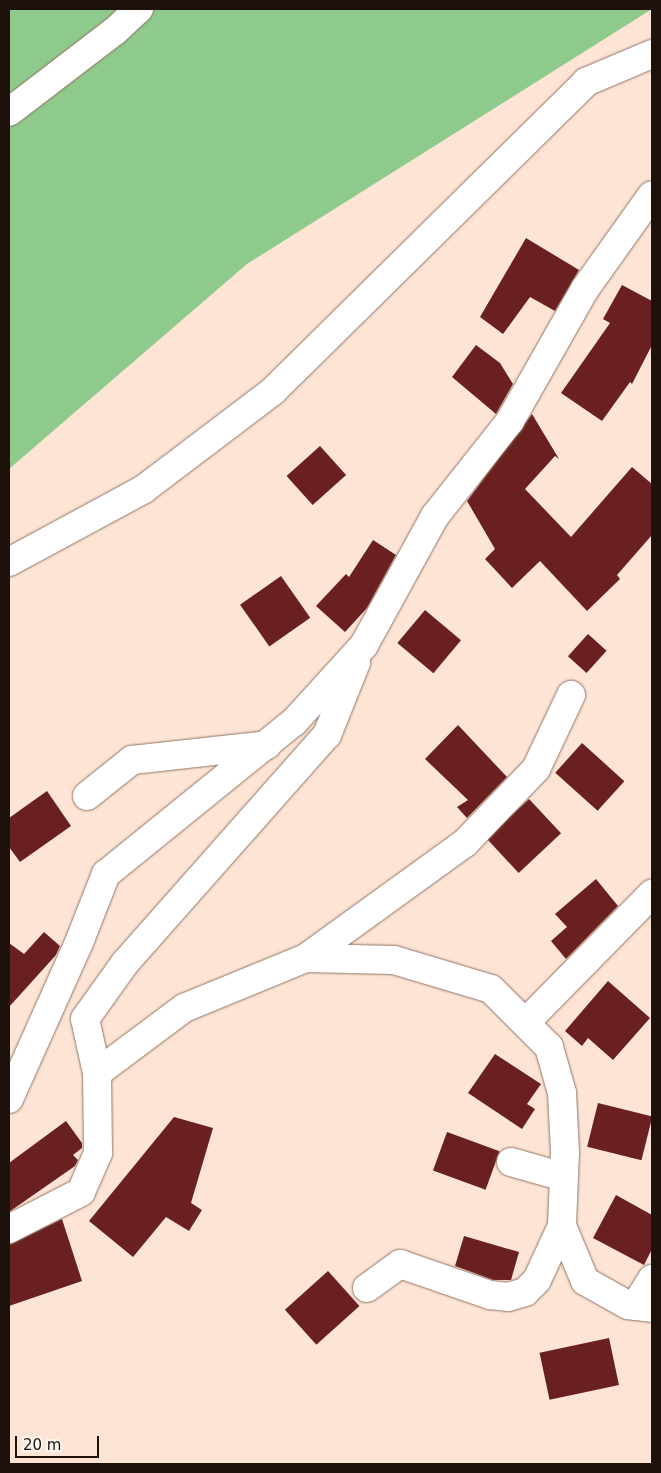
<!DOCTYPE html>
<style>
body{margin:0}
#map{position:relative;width:661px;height:1473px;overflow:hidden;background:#fde4d5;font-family:"DejaVu Sans",sans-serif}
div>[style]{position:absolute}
.forest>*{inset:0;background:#8fca8d}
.building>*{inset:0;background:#6a2021;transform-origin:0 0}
.roads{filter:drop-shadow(0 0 1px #907564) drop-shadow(0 0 1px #907564)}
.minor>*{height:28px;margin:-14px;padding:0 14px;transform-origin:14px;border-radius:14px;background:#fff}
span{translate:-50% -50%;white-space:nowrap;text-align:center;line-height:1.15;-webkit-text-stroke:5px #fcf6f2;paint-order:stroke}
.frame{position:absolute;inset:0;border:10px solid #1c110b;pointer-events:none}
.scale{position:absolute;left:15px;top:1436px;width:84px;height:22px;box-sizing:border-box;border:2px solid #1c110b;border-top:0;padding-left:6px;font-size:15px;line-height:18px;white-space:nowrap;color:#1c110b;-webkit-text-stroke:4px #fcf6f2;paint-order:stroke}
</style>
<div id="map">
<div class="forest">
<i style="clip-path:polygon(9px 9px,652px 9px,247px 264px,9px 469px)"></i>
</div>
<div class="building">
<i style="clip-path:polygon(526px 238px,579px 270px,555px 311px,530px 297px,503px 334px,480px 317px)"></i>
<i style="clip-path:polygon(622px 285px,652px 301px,652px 345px,632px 384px,630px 382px,602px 421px,561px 393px,610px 323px,603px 319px)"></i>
<i style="clip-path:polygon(476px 345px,500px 363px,513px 384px,496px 414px,452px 377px)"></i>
<i style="clip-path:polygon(532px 414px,559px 459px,555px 456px,525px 489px,571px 537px,632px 467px,652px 484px,652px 535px,617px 575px,620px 579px,587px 611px,540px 561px,512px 588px,485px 559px,495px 549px,467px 501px)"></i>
<i style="left:320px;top:446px;width:39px;height:45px;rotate:48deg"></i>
<i style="clip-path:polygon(373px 540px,396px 555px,367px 608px,345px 632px,316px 606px,346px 574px,349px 577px)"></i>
<i style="left:281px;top:576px;width:51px;height:50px;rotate:55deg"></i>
<i style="left:425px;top:610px;width:47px;height:43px;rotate:40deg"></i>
<i style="left:588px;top:634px;width:25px;height:30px;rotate:42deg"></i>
<i style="clip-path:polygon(458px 725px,507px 777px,467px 818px,457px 807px,468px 800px,425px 759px)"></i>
<i style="left:582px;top:743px;width:57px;height:40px;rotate:42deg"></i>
<i style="clip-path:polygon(47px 791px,71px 826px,20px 862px,9px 847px,9px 818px)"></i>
<i style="left:529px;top:799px;width:47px;height:58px;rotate:47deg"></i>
<i style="clip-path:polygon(596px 879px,618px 906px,566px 959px,551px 941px,567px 927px,555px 914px)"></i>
<i style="clip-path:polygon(44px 932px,60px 946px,56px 955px,9px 1007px,9px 943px,24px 954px)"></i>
<i style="clip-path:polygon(608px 981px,650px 1018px,613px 1060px,588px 1038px,582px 1046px,565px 1031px)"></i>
<i style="clip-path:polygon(495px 1054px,541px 1084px,527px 1104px,535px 1109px,522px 1129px,468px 1093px)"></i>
<i style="left:598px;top:1103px;width:56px;height:45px;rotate:14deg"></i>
<i style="clip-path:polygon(174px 1117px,213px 1128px,191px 1203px,202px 1210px,189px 1231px,166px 1217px,133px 1257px,89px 1221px)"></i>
<i style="clip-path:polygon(66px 1121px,82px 1143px,82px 1148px,73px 1155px,78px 1160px,75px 1166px,9px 1212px,9px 1163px)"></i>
<i style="left:447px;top:1132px;width:56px;height:41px;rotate:20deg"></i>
<i style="clip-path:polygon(616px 1195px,652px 1215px,652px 1249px,644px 1265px,593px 1238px)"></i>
<i style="clip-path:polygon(62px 1219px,82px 1281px,9px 1306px,9px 1245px)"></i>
<i style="clip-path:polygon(464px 1236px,519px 1252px,511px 1280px,493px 1280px,455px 1266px)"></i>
<i style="left:328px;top:1271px;width:47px;height:58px;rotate:48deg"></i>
<i style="left:609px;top:1338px;width:48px;height:71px;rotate:78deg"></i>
</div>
<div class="roads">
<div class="minor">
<i style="left:9px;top:112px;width:133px;rotate:-37.4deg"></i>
<i style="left:115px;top:31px;width:33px;rotate:-43deg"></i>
<i style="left:9px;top:562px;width:153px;rotate:-28.4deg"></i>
<i style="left:144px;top:489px;width:162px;rotate:-37.2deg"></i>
<i style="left:273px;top:391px;width:440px;rotate:-44.6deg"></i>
<i style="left:586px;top:82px;width:72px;rotate:-23deg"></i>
<i style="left:87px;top:796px;width:58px;rotate:-38.7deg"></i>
<i style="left:132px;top:760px;width:136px;rotate:-6.3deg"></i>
<i style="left:306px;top:958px;width:196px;rotate:-35.9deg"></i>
<i style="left:465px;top:843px;width:103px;rotate:-46.2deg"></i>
<i style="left:536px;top:769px;width:82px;rotate:-64.7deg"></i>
<i style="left:526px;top:1022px;width:180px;rotate:-45.5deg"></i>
<i style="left:97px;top:1073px;width:109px;rotate:-36.8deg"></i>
<i style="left:184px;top:1008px;width:132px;rotate:-22.3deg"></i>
<i style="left:306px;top:958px;width:88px;rotate:1.3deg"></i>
<i style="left:394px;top:960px;width:101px;rotate:16.6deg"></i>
<i style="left:491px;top:989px;width:82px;rotate:45deg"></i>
<i style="left:549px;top:1047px;width:48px;rotate:74.2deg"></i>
<i style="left:562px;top:1093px;width:60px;rotate:87.1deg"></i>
<i style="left:565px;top:1153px;width:73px;rotate:92.4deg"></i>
<i style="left:562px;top:1226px;width:60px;rotate:67.3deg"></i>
<i style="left:585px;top:1281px;width:49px;rotate:29.2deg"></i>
<i style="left:628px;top:1305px;width:24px;rotate:7deg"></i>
<i style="left:9px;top:1099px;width:174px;rotate:-65.9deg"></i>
<i style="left:80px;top:940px;width:71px;rotate:-68.5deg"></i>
<i style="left:106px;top:874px;width:242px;rotate:-39deg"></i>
<i style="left:294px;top:722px;width:104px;rotate:-47.7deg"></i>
<i style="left:364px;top:645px;width:147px;rotate:-61.2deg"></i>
<i style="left:435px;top:516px;width:121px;rotate:-51.7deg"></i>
<i style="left:510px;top:421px;width:152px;rotate:-60.4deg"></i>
<i style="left:585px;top:289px;width:115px;rotate:-54.5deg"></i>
<i style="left:511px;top:1162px;width:55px;rotate:15.8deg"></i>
<i style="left:9px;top:1229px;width:81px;rotate:-27.2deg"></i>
<i style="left:81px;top:1192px;width:43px;rotate:-66.4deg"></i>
<i style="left:98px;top:1153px;width:80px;rotate:-90.7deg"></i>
<i style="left:97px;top:1073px;width:55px;rotate:-102.5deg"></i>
<i style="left:85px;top:1019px;width:69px;rotate:-54.5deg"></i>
<i style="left:125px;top:963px;width:305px;rotate:-48.5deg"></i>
<i style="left:327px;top:735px;width:78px;rotate:-68.1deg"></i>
<i style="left:367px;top:1288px;width:41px;rotate:-36deg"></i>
<i style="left:400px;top:1264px;width:95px;rotate:19deg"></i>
<i style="left:490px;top:1295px;width:18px;rotate:6deg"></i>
<i style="left:508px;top:1297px;width:18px;rotate:-16deg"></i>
<i style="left:525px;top:1292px;width:17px;rotate:-45deg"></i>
<i style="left:537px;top:1280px;width:60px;rotate:-65.2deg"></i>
<i style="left:635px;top:1306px;width:32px;rotate:-58deg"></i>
</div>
</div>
<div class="frame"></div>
<div class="scale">20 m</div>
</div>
